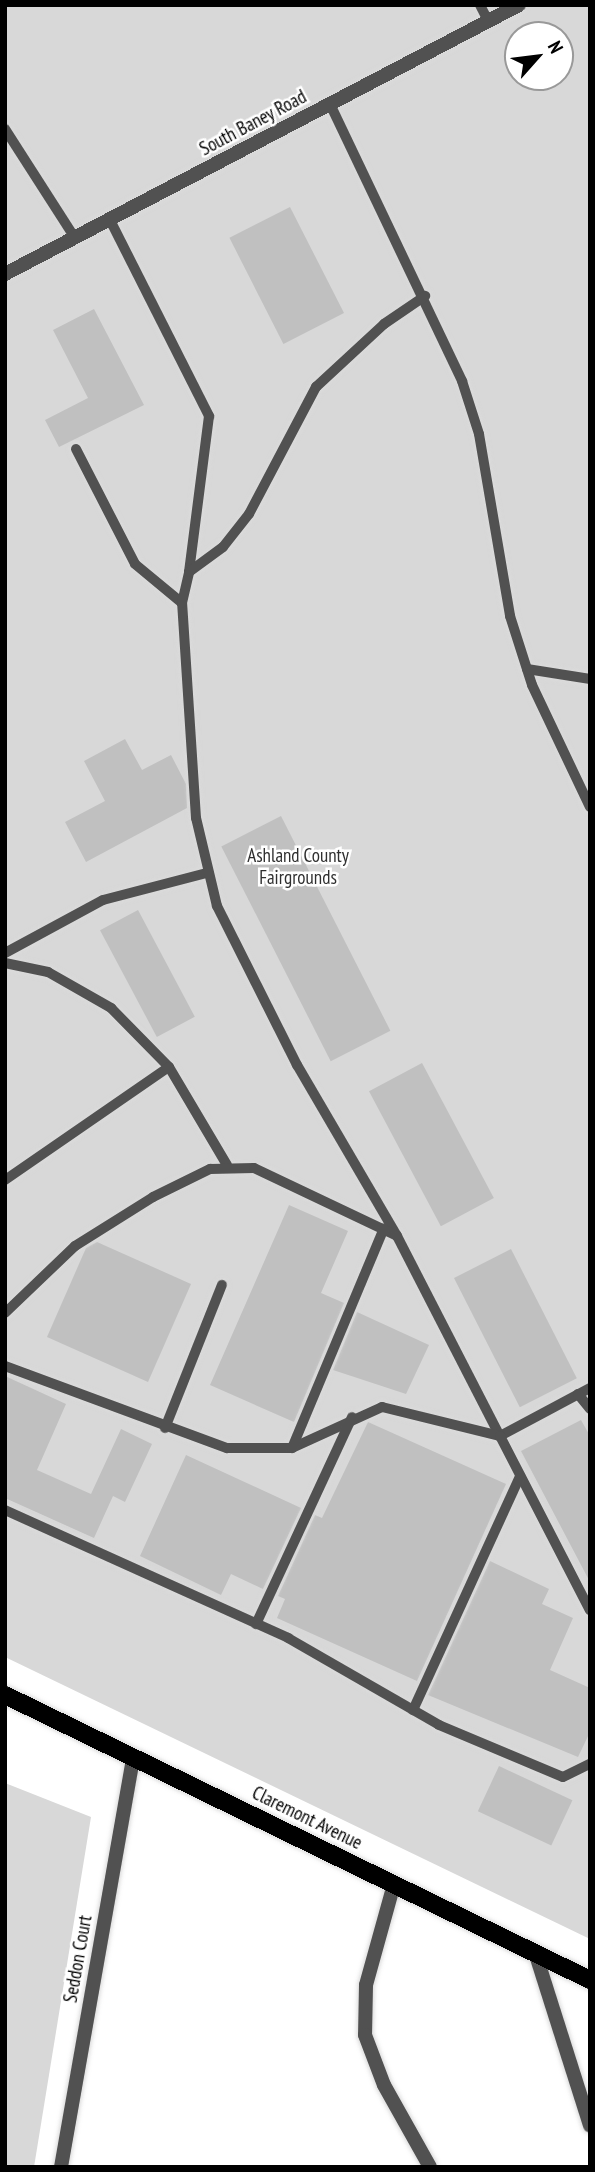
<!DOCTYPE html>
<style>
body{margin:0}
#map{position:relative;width:595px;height:2172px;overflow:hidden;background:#fff;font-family:"PT Sans Narrow",sans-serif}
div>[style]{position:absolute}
.green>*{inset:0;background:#d8d8d8}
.building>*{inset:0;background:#c0c0c0;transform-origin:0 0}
.roads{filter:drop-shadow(0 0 2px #dbdbdb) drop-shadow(0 0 2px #dbdbdb)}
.service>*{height:10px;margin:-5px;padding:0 5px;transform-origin:5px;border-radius:5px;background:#515151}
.minor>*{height:14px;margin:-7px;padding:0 7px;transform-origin:7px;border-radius:7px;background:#515151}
.tertiary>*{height:14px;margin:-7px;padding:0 7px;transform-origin:7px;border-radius:7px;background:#515151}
.primary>*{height:18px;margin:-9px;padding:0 9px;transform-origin:9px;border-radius:9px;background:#000}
span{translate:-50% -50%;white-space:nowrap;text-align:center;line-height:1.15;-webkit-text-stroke:5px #fff;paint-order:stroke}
.street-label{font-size:19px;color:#000}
.park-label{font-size:19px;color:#2f2f2f}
.frame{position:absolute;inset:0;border:7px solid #000;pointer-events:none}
.north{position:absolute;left:504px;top:21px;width:70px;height:70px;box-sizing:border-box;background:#fff;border:2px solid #999;border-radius:50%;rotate:62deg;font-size:19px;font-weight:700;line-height:28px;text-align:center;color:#000}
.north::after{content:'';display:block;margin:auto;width:24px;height:32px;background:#000;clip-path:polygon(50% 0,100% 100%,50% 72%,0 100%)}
</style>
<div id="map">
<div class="green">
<i style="clip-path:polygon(evenodd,5px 5px,590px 5px,590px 1939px,5px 1657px,5px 5px,518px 35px,560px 35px,560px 77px,518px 77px,518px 35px)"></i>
<i style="clip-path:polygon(5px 1783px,91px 1817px,34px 2167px,5px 2167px)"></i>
</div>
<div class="building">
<i style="left:290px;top:207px;width:119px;height:68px;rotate:63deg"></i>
<i style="clip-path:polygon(94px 309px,144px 405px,59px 447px,45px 420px,88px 398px,53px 330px)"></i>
<i style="clip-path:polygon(125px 739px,142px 770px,171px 755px,186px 784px,187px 808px,86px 862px,65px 822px,105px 801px,84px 761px)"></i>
<i style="left:281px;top:816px;width:241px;height:67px;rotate:63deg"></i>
<i style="left:138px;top:910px;width:121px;height:43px;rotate:62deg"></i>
<i style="left:422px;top:1063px;width:153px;height:60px;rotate:62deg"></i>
<i style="clip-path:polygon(289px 1205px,348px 1231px,321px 1293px,344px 1303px,294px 1422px,210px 1385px)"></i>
<i style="clip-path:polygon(97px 1242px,191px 1284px,148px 1382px,47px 1337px,86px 1248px)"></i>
<i style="left:511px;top:1249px;width:145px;height:64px;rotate:63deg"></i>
<i style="clip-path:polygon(357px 1312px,429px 1345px,406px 1394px,333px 1370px)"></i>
<i style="clip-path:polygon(5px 1376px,66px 1404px,37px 1470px,91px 1494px,121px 1429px,152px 1444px,125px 1502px,113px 1496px,94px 1538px,5px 1498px)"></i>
<i style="clip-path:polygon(581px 1420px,590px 1436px,590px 1582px,521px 1451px)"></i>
<i style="clip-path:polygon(368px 1422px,506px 1484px,417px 1681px,277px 1618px,285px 1599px,278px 1596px,315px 1515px,322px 1518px)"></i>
<i style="clip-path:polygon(186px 1455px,301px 1508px,263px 1589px,231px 1574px,221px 1595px,140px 1556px)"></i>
<i style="clip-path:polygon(490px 1561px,549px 1589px,542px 1604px,573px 1618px,550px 1670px,590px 1688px,590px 1732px,578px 1757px,428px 1695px)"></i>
<i style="left:499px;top:1766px;width:81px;height:50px;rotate:25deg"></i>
</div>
<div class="roads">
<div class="service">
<i style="left:480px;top:5px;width:18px;rotate:63deg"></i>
<i style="left:330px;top:104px;width:307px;rotate:64.5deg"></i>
<i style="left:462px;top:381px;width:56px;rotate:72.2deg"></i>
<i style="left:479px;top:434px;width:185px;rotate:80.3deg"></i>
<i style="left:510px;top:616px;width:72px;rotate:72.3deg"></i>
<i style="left:532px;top:685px;width:135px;rotate:64.6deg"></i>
<i style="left:5px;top:129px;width:130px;rotate:57.3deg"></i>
<i style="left:110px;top:220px;width:220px;rotate:63.2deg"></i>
<i style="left:209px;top:416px;width:157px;rotate:97.3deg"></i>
<i style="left:76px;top:449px;width:129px;rotate:62.8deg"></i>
<i style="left:135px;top:564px;width:61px;rotate:39.7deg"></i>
<i style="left:527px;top:669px;width:64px;rotate:9deg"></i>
<i style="left:5px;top:953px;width:111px;rotate:-28.4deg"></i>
<i style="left:103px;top:900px;width:107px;rotate:-14.6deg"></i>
<i style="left:5px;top:963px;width:44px;rotate:11.8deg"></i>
<i style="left:48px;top:972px;width:73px;rotate:29.7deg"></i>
<i style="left:111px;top:1008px;width:83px;rotate:45.5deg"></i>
<i style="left:169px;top:1067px;width:114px;rotate:59.4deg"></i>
<i style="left:5px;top:1180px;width:199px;rotate:-34.6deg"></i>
<i style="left:397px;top:1236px;width:198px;rotate:-120.3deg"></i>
<i style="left:297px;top:1065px;width:178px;rotate:-116.7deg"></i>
<i style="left:217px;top:906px;width:90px;rotate:-103.4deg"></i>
<i style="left:196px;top:818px;width:215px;rotate:-93.7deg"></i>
<i style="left:182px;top:603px;width:32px;rotate:-77deg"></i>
<i style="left:189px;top:572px;width:42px;rotate:-36.3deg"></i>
<i style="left:223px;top:547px;width:42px;rotate:-51.8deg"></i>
<i style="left:249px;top:514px;width:144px;rotate:-62.2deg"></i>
<i style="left:316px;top:387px;width:93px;rotate:-42.8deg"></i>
<i style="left:384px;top:324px;width:50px;rotate:-34.3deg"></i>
<i style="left:5px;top:1313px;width:97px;rotate:-43.7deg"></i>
<i style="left:75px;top:1246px;width:92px;rotate:-32.1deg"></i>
<i style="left:153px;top:1197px;width:64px;rotate:-26.2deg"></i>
<i style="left:210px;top:1169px;width:44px;rotate:-1.3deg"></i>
<i style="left:254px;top:1168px;width:158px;rotate:25.4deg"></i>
<i style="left:397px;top:1236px;width:225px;rotate:62.8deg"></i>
<i style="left:500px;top:1436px;width:102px;rotate:-28.1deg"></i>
<i style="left:5px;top:1366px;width:237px;rotate:20.3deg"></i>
<i style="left:227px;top:1448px;width:65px"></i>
<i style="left:292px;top:1448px;width:99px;rotate:-24.5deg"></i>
<i style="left:382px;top:1407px;width:122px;rotate:13.8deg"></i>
<i style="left:500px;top:1436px;width:196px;rotate:62.7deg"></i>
<i style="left:578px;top:1394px;width:19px;rotate:51deg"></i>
<i style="left:165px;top:1428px;width:154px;rotate:-68.3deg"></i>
<i style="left:292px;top:1448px;width:238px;rotate:-67.3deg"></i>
<i style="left:5px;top:1510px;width:311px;rotate:24.3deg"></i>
<i style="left:288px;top:1638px;width:174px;rotate:29.9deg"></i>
<i style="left:439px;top:1725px;width:134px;rotate:22.8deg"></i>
<i style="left:563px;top:1777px;width:30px;rotate:-26deg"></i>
<i style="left:256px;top:1624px;width:228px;rotate:-65.1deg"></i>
<i style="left:413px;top:1710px;width:257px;rotate:-65.4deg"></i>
</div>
<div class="minor">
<i style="left:394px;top:1884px;width:105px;rotate:105.5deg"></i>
<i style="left:366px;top:1985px;width:50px;rotate:91.1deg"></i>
<i style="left:365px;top:2035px;width:53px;rotate:69.2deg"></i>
<i style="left:384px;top:2085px;width:94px;rotate:60.7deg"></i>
<i style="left:535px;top:1952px;width:182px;rotate:72.4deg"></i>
<i style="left:61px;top:2167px;width:416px;rotate:-80deg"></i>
</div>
<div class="tertiary">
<i style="left:5px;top:274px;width:580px;rotate:-27.63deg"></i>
</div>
<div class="primary">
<i style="left:5px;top:1695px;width:651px;rotate:25.97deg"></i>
</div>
</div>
<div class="street-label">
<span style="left:253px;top:123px;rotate:-28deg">South Baney Road</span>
<span style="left:307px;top:1818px;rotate:26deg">Claremont Avenue</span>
<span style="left:78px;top:1959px;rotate:-80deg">Seddon Court</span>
</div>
<div class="park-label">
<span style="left:298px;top:867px">Ashland County<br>Fairgrounds</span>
</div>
<div class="frame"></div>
<div class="north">N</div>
</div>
